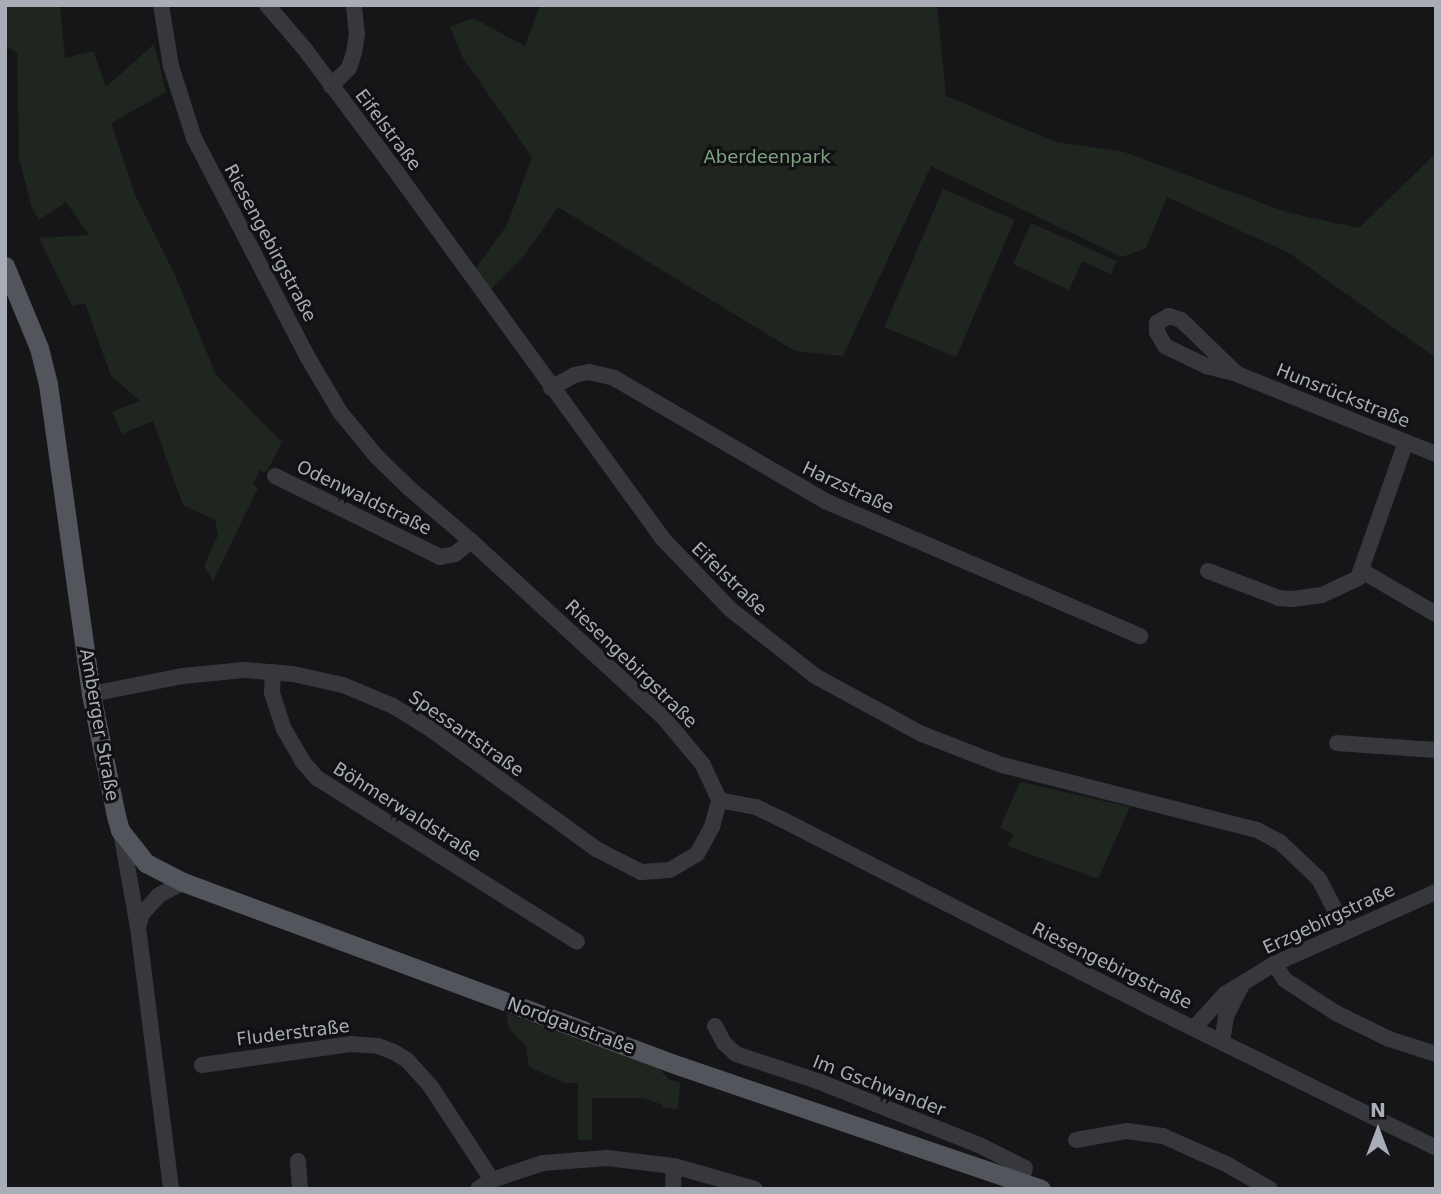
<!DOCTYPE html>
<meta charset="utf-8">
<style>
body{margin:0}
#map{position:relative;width:1441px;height:1194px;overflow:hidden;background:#161618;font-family:"DejaVu Sans",sans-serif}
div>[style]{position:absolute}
.green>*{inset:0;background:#1e261f;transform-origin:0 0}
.minor>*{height:16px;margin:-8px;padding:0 8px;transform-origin:8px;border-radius:8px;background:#37383d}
.major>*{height:19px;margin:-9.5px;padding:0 9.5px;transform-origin:9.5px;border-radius:9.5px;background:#53555c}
span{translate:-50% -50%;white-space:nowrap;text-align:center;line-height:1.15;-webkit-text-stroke:6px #111113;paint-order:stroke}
.street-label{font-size:18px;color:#a8adb8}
.park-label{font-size:18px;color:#7fa381}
.frame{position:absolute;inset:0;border:7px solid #a8adb8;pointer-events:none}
.north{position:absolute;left:1343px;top:1096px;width:70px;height:70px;-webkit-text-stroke:5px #111113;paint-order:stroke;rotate:0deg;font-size:19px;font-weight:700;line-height:28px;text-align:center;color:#a8adb8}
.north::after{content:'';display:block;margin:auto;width:24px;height:32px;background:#a8adb8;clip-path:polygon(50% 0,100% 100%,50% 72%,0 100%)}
</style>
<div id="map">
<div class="green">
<i style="clip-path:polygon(5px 5px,60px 5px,65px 58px,93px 51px,106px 87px,154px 44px,166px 92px,111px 123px,136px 197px,175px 275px,216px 375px,282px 442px,266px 473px,260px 470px,253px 484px,258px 488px,213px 581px,204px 566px,218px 535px,215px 520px,183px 505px,153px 421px,122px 434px,112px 412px,140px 401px,111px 376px,85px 303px,72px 306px,39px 238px,89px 235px,66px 202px,39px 220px,32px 208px,19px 158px,17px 53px,5px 45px)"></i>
<i style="clip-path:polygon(540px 5px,937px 5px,946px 96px,1056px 142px,1124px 152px,1289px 213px,1359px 228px,1436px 153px,1436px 358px,1289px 253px,1167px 197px,1146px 248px,1122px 257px,931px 166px,843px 356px,795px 351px,558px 207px,524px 256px,491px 289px,476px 268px,507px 225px,532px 157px,463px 58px,450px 27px,473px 18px,525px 46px)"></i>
<i style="left:943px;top:189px;width:78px;height:150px;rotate:23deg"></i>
<i style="clip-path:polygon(1031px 223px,1117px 261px,1111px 274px,1082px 261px,1069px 290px,1013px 264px)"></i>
<i style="clip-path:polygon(1020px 782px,1130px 807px,1098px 879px,1008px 846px,1013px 834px,1000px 828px)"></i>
<i style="clip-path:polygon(506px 1013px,658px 1068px,670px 1080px,680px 1083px,678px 1109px,663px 1108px,663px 1105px,643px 1098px,592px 1098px,592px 1140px,578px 1140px,578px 1083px,565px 1083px,529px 1067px,526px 1046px,509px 1029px)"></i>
</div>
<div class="minor">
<i style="left:161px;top:5px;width:62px;rotate:80.7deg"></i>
<i style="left:171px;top:66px;width:76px;rotate:72.3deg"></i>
<i style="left:194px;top:138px;width:246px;rotate:62.6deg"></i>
<i style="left:307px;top:356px;width:65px;rotate:59.5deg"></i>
<i style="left:340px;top:412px;width:58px;rotate:50.6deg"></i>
<i style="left:377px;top:457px;width:45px;rotate:44.1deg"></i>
<i style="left:409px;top:488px;width:82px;rotate:40.5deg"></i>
<i style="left:471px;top:541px;width:262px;rotate:42.5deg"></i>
<i style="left:664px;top:718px;width:61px;rotate:50.3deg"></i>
<i style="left:703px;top:765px;width:38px;rotate:65deg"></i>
<i style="left:267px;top:5px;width:57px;rotate:49.3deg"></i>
<i style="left:304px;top:48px;width:161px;rotate:53.3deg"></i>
<i style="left:400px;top:177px;width:446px;rotate:54deg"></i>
<i style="left:662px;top:538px;width:98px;rotate:46.2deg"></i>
<i style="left:730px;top:609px;width:108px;rotate:38.2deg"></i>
<i style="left:815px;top:676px;width:122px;rotate:28.5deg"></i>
<i style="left:922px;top:734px;width:86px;rotate:21.2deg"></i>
<i style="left:1002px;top:765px;width:263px;rotate:14.3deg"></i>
<i style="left:1257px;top:830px;width:27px;rotate:28deg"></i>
<i style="left:1281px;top:843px;width:52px;rotate:43.5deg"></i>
<i style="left:1319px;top:879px;width:59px;rotate:62.6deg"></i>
<i style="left:331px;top:86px;width:25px;rotate:-45deg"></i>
<i style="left:349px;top:68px;width:16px;rotate:-72deg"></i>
<i style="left:354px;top:53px;width:18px;rotate:-81deg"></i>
<i style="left:357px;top:35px;width:30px;rotate:-96deg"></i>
<i style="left:1237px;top:374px;width:78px;rotate:-136deg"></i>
<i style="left:1181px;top:320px;width:13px;rotate:-162deg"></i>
<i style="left:1169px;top:316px;width:14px;rotate:150deg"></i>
<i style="left:1157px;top:323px;width:9px;rotate:90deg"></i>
<i style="left:1157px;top:332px;width:16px;rotate:60deg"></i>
<i style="left:1165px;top:346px;width:46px;rotate:26deg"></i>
<i style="left:1206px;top:366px;width:32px;rotate:14deg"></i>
<i style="left:1237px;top:374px;width:214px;rotate:21.9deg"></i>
<i style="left:551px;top:388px;width:26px;rotate:-29deg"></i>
<i style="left:574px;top:375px;width:15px;rotate:-11deg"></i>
<i style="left:589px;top:372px;width:26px;rotate:13deg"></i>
<i style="left:614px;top:378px;width:244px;rotate:30.2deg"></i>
<i style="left:825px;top:501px;width:343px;rotate:23.2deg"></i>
<i style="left:275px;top:476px;width:184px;rotate:26.1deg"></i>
<i style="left:440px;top:557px;width:15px;rotate:-11deg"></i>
<i style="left:455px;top:554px;width:21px;rotate:-39deg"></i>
<i style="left:1208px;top:571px;width:76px;rotate:20.8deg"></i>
<i style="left:1279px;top:598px;width:14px;rotate:4deg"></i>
<i style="left:1293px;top:599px;width:29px;rotate:-8deg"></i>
<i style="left:1322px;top:595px;width:40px;rotate:-25deg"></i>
<i style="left:1358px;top:578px;width:144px;rotate:-70.6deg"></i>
<i style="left:1362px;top:571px;width:86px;rotate:30.2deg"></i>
<i style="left:273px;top:672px;width:21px;rotate:93deg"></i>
<i style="left:272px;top:693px;width:38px;rotate:72deg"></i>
<i style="left:284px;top:729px;width:38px;rotate:60deg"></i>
<i style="left:303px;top:762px;width:21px;rotate:49deg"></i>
<i style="left:317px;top:778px;width:307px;rotate:32.2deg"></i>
<i style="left:91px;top:694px;width:94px;rotate:-11.1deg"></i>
<i style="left:183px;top:676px;width:61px;rotate:-5.6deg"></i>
<i style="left:244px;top:670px;width:49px;rotate:4.7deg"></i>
<i style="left:293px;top:674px;width:51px;rotate:12.4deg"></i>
<i style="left:343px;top:685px;width:54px;rotate:22.8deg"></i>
<i style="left:393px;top:706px;width:42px;rotate:31.4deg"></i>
<i style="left:429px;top:728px;width:206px;rotate:35.9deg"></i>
<i style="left:596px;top:849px;width:51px;rotate:27.1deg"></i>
<i style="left:641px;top:872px;width:29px;rotate:-4deg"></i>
<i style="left:670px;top:870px;width:31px;rotate:-31deg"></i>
<i style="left:697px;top:854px;width:31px;rotate:-61deg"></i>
<i style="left:712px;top:827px;width:28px;rotate:-75deg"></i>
<i style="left:1337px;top:743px;width:99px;rotate:4deg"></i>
<i style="left:719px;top:800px;width:38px;rotate:11deg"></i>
<i style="left:756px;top:807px;width:28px;rotate:26deg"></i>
<i style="left:781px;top:819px;width:414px;rotate:27deg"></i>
<i style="left:1150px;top:1007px;width:319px;rotate:26.2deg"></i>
<i style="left:121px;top:832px;width:97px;rotate:79.9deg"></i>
<i style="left:138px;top:927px;width:264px;rotate:82.8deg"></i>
<i style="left:138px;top:927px;width:14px;rotate:-73deg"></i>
<i style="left:142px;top:914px;width:25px;rotate:-48deg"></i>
<i style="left:159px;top:895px;width:27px;rotate:-28deg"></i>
<i style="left:1274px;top:964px;width:19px;rotate:55deg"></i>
<i style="left:1285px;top:980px;width:61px;rotate:32.9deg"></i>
<i style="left:1336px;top:1013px;width:59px;rotate:26.1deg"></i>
<i style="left:1389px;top:1039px;width:49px;rotate:17.7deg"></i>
<i style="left:715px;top:1026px;width:19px;rotate:62deg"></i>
<i style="left:724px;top:1043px;width:16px;rotate:43deg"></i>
<i style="left:736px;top:1054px;width:89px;rotate:18.4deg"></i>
<i style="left:820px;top:1082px;width:171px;rotate:21.6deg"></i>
<i style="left:979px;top:1145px;width:51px;rotate:26.6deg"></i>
<i style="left:1025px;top:1168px;width:14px;rotate:107deg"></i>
<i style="left:1194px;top:1028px;width:46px;rotate:-47.6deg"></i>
<i style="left:1225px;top:994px;width:57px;rotate:-31.5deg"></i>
<i style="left:1274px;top:964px;width:177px;rotate:-24deg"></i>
<i style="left:1222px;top:1042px;width:26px;rotate:-81deg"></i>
<i style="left:1226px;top:1016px;width:34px;rotate:-63deg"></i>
<i style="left:202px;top:1065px;width:150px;rotate:-8deg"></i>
<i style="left:351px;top:1044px;width:27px;rotate:4deg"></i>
<i style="left:378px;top:1046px;width:17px;rotate:21deg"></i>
<i style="left:394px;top:1052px;width:15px;rotate:32deg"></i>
<i style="left:407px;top:1060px;width:36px;rotate:48deg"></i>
<i style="left:431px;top:1087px;width:111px;rotate:56.7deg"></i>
<i style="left:1076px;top:1140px;width:52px;rotate:-10deg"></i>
<i style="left:1127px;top:1131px;width:36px;rotate:8deg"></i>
<i style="left:1163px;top:1136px;width:71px;rotate:24deg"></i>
<i style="left:1228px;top:1165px;width:48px;rotate:29.7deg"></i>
<i style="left:298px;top:1161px;width:28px;rotate:86deg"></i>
<i style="left:478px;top:1189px;width:17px;rotate:-33deg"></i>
<i style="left:492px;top:1180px;width:54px;rotate:-18.4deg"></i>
<i style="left:543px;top:1163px;width:64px;rotate:-4.5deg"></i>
<i style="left:607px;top:1158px;width:67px;rotate:6.8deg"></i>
<i style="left:674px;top:1166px;width:84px;rotate:15.9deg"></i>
<i style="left:673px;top:1189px;width:23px;rotate:-88deg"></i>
</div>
<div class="major">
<i style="left:5px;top:266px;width:89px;rotate:67.5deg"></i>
<i style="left:39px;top:348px;width:37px;rotate:76deg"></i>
<i style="left:48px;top:384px;width:313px;rotate:82.1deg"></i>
<i style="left:91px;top:694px;width:125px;rotate:78.4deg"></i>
<i style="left:116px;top:816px;width:15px;rotate:74deg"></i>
<i style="left:120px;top:830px;width:42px;rotate:51.8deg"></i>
<i style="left:146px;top:863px;width:42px;rotate:27.2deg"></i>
<i style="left:183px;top:882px;width:530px;rotate:20.32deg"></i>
<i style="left:680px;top:1066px;width:381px;rotate:18.8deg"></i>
</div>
<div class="street-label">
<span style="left:388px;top:130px;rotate:53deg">Eifelstraße</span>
<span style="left:270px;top:243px;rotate:62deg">Riesengebirgstraße</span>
<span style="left:1343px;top:396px;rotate:22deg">Hunsrückstraße</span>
<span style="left:848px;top:488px;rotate:25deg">Harzstraße</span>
<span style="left:364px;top:498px;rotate:26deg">Odenwaldstraße</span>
<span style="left:729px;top:579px;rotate:44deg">Eifelstraße</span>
<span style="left:631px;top:664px;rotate:44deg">Riesengebirgstraße</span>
<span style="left:99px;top:725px;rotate:80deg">Amberger Straße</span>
<span style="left:466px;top:734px;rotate:35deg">Spessartstraße</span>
<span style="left:407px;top:812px;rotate:32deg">Böhmerwaldstraße</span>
<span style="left:1329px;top:919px;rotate:-25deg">Erzgebirgstraße</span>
<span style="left:1112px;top:966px;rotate:26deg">Riesengebirgstraße</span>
<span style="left:571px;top:1026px;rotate:20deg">Nordgaustraße</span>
<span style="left:293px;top:1033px;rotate:-7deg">Fluderstraße</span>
<span style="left:879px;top:1086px;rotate:21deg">Im Gschwander</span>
</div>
<div class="park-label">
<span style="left:767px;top:157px">Aberdeenpark</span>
</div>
<div class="frame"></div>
<div class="north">N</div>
</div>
